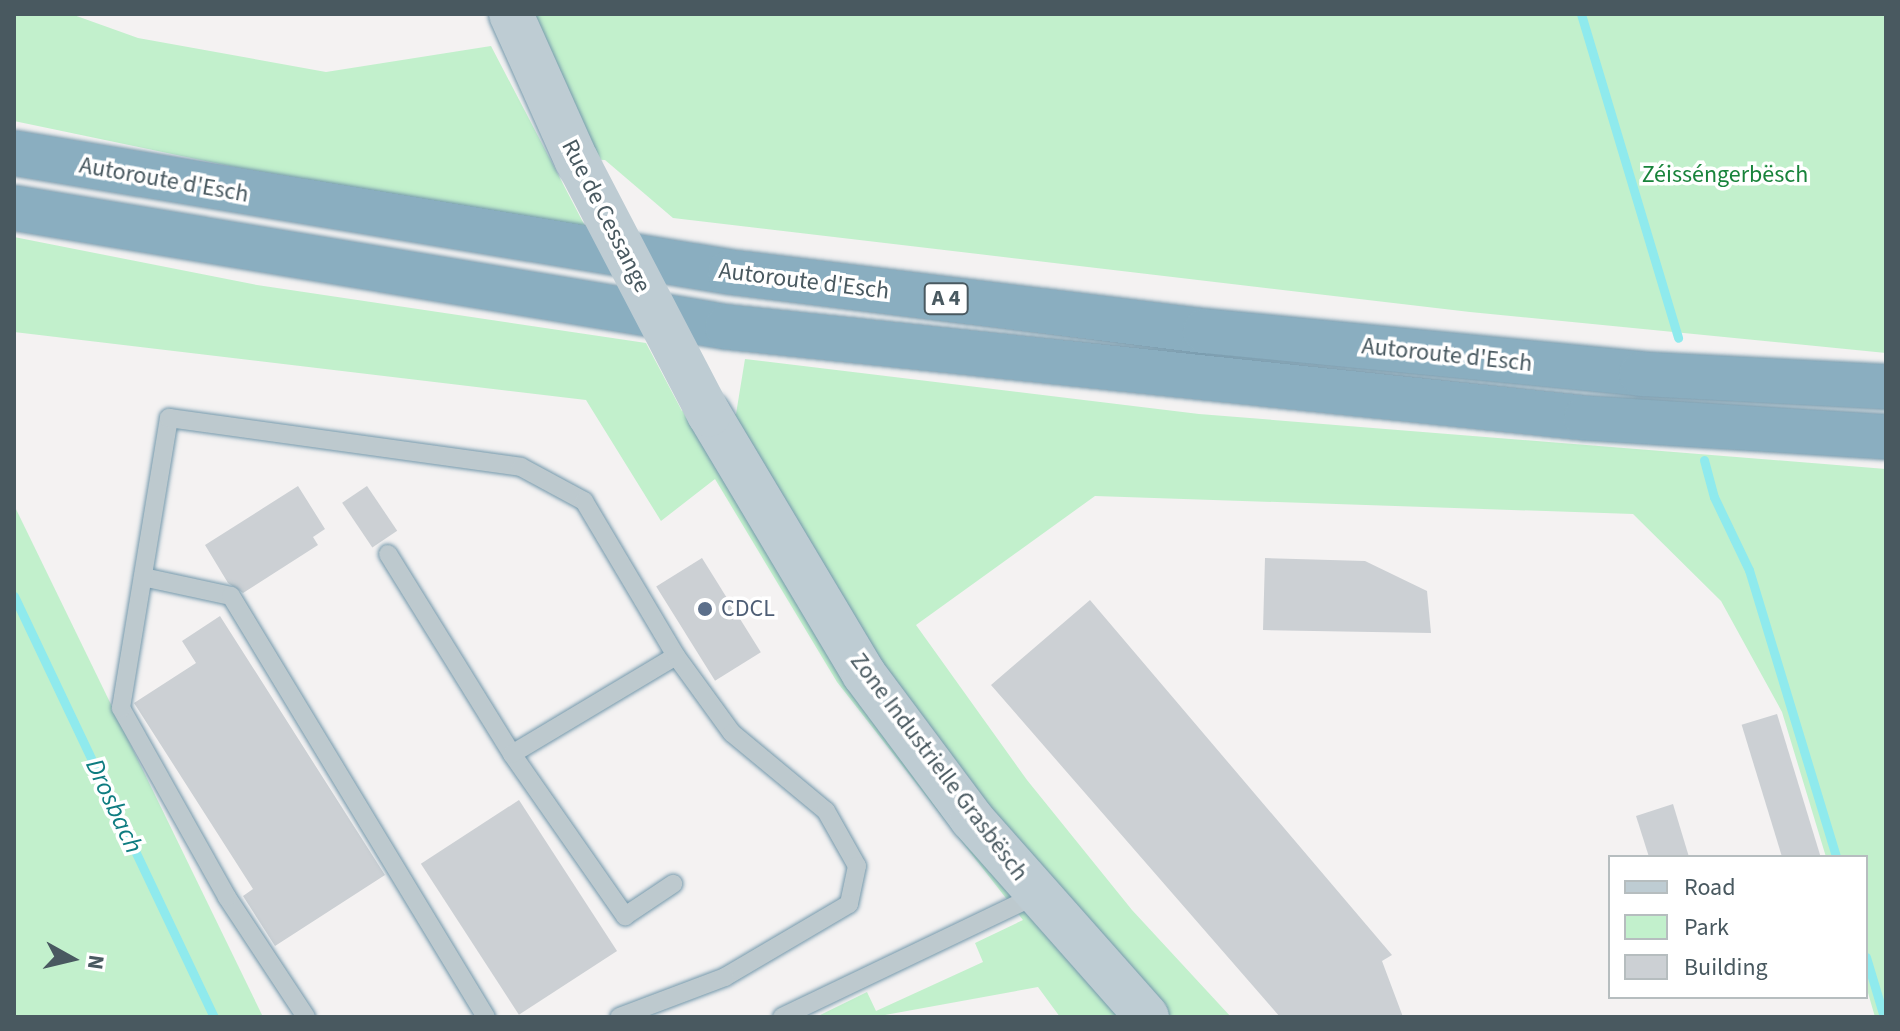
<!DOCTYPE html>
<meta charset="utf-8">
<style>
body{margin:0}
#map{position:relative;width:1900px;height:1031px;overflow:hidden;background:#f4f2f2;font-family:"Source Sans 3",sans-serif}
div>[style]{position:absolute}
.green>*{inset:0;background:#c2f0cc}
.stream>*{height:9px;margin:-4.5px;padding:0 4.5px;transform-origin:4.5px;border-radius:4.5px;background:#8feaed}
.building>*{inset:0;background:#ccd0d4;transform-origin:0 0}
.roads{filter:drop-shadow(0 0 2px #7599ac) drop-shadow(0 0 2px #7599ac)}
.service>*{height:18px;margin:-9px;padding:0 9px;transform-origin:9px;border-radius:9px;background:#bdc9ce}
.secondary>*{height:44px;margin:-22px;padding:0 22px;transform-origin:22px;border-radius:22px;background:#beccd3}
.motorway>*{height:44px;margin:-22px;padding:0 22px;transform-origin:22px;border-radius:22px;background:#8aaec0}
.secondary-bridge>*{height:44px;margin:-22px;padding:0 22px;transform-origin:22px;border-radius:22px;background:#beccd3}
.dots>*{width:22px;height:22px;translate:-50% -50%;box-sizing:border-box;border:4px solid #fff;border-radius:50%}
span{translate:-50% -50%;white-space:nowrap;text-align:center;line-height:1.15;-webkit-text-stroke:7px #fff;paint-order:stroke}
.shield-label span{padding:2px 6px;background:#fff;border:2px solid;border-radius:6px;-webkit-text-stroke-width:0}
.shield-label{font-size:22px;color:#495960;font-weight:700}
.park-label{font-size:24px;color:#18833b}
.street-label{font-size:24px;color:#495960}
.service-label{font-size:24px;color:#4e5e75}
.left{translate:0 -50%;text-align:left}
.water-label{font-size:26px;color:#0e7c80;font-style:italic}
.frame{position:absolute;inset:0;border:16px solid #495960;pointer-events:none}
.legend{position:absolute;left:1608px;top:855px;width:260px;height:144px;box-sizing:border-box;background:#fff;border:2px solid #b6bdbf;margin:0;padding:10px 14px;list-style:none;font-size:24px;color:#495960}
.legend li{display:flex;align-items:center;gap:16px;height:40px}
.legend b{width:40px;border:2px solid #b6bdbf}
.north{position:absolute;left:32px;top:919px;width:80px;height:80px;-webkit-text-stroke:6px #fff;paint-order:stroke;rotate:98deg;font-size:22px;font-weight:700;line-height:32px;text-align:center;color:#495960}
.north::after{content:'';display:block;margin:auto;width:28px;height:36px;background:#495960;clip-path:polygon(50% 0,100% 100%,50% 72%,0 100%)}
</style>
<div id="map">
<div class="green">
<i style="clip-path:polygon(14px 14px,71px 14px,138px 38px,326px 72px,491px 46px,585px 226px,239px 168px,14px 121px)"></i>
<i style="clip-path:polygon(511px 14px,1886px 14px,1886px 353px,1470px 312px,673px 218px,605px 160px,576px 159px)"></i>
<i style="clip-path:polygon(14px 237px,257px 285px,646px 343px,682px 411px,736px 414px,745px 359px,1199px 414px,1886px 469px,1886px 1017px,1875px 1017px,1866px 986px,1866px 857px,1826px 857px,1782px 712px,1721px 601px,1633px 514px,1095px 496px,916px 625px,1027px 780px,1132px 910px,1231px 1017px,1060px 1017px,1038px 987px,874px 1017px,816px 1017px,867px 992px,876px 1011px,983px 962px,975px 943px,1023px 920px,837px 682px,715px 479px,661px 521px,586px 400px,14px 332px)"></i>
<i style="clip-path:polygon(14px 505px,263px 1017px,14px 1017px)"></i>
</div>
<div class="stream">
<i style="left:1581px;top:14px;width:338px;rotate:73.3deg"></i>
<i style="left:1704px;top:460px;width:38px;rotate:75deg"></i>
<i style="left:1714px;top:497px;width:81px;rotate:64.4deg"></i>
<i style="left:1749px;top:570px;width:300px;rotate:73.1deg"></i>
<i style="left:14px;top:596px;width:466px;rotate:64.6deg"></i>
<i style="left:1866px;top:957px;width:63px;rotate:73.3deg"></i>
</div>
<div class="building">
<i style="clip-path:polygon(298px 486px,325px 529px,313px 537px,318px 545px,243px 593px,228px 583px,205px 545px)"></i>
<i style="left:367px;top:486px;width:54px;height:30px;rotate:56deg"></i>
<i style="left:702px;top:558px;width:111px;height:54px;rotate:58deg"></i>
<i style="clip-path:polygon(1265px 558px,1365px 561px,1427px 591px,1431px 633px,1263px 630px)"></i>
<i style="clip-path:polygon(1090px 600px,1392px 955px,1382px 961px,1403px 1017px,1280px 1017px,991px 685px)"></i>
<i style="clip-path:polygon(220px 616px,385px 875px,275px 946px,243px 896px,253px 889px,134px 703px,196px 663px,182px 641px)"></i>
<i style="left:1777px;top:714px;width:150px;height:37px;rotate:73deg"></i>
<i style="left:519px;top:800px;width:180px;height:117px;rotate:57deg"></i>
<i style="clip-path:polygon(1673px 804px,1689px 857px,1649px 857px,1636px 816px)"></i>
</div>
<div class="roads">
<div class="service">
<i style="left:388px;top:554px;width:235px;rotate:58.2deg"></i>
<i style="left:512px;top:754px;width:198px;rotate:55.1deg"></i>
<i style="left:625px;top:916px;width:58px;rotate:-33.7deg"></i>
<i style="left:143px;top:577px;width:90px;rotate:12.2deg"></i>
<i style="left:231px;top:596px;width:492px;rotate:58.8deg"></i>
<i style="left:512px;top:754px;width:191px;rotate:-30.9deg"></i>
<i style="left:306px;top:1017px;width:144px;rotate:-123.4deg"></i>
<i style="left:227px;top:897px;width:217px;rotate:-119.3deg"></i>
<i style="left:121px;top:708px;width:294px;rotate:-80.6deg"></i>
<i style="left:169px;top:418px;width:355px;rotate:7.9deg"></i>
<i style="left:521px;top:467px;width:72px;rotate:28.4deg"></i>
<i style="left:584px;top:501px;width:180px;rotate:59.3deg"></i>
<i style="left:676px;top:656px;width:95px;rotate:54deg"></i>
<i style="left:732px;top:733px;width:122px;rotate:39.7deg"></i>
<i style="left:826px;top:811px;width:63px;rotate:60.6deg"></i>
<i style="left:857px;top:866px;width:39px;rotate:102deg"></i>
<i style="left:849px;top:904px;width:144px;rotate:149.5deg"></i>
<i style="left:725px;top:977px;width:113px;rotate:159.3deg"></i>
<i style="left:782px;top:1017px;width:283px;rotate:-25.6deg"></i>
</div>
<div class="secondary">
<i style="left:511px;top:14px;width:159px;rotate:65.9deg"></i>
<i style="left:709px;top:414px;width:303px;rotate:59.2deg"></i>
<i style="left:864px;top:674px;width:181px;rotate:53.3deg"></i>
<i style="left:972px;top:819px;width:264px;rotate:48.5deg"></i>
</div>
<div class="motorway">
<i style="left:14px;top:153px;width:726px;rotate:9.44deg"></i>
<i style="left:730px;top:272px;width:479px;rotate:7.1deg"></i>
<i style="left:1205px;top:331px;width:438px;rotate:5.6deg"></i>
<i style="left:1641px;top:374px;width:245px;rotate:3deg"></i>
<i style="left:14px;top:208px;width:723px;rotate:9.48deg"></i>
<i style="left:727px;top:327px;width:864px;rotate:6.05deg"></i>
<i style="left:1586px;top:418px;width:301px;rotate:3.6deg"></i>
</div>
</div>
<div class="secondary-bridge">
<i style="left:576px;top:159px;width:288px;rotate:62.5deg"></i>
</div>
<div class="dots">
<i style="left:705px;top:609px;background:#5c6f8a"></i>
</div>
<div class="shield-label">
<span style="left:946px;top:299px">A 4</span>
</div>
<div class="park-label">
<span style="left:1725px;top:175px">Zéisséngerbësch</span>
</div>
<div class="street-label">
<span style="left:164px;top:180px;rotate:10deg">Autoroute d'Esch</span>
<span style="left:606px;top:216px;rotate:63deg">Rue de Cessange</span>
<span style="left:804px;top:281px;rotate:7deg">Autoroute d'Esch</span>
<span style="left:1447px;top:355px;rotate:6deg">Autoroute d'Esch</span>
<span style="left:939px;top:767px;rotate:53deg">Zone Industrielle Grasbësch</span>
</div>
<div class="service-label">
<span class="left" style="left:721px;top:609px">CDCL</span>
</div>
<div class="water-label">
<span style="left:114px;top:806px;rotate:65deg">Drosbach</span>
</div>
<div class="frame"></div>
<ul class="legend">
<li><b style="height:10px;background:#beccd3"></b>Road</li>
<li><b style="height:22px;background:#c2f0cc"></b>Park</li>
<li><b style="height:22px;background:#ccd0d4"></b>Building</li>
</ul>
<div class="north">N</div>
</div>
